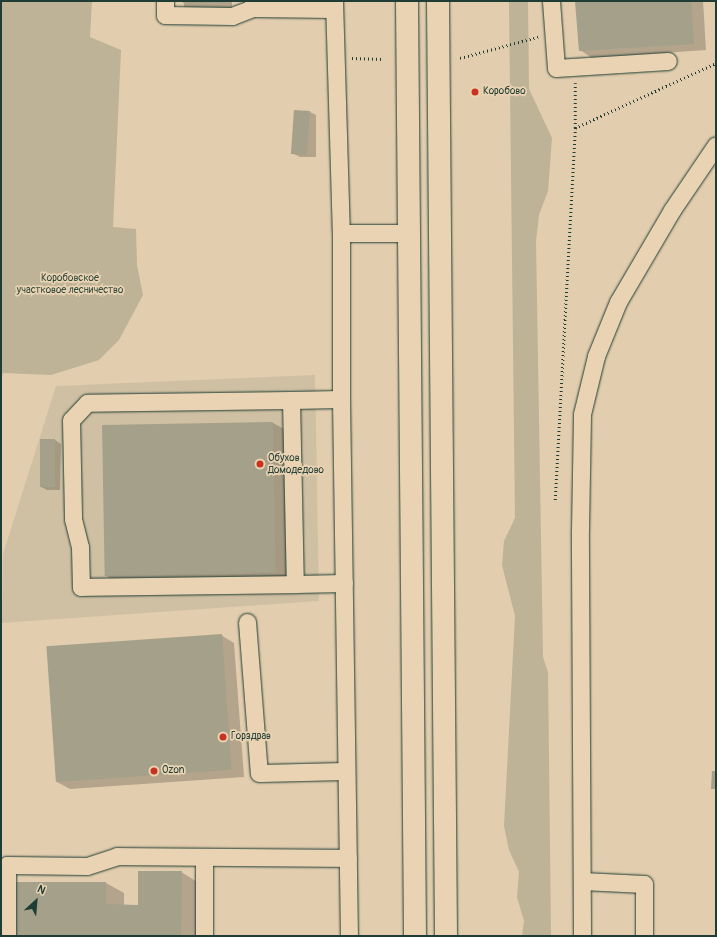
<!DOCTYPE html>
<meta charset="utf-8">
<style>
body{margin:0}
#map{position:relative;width:717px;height:937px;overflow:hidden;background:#e2cdae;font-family:Pangolin,sans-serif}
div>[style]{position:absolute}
.built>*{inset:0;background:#d0c0a3}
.green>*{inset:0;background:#beb297}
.shadow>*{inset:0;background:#0003;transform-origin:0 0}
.building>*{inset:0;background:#a5a089;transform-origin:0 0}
.path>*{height:2.5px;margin-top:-1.25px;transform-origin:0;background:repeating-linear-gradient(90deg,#1f3d34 0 1px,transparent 0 4px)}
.roads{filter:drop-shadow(0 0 1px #1f3d34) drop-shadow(0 0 1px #1f3d34)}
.minor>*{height:17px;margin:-8.5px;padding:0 8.5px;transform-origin:8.5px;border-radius:8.5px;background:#ead3b3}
.highway>*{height:22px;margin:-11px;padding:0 11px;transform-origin:11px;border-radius:11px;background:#ead3b3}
.dots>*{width:11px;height:11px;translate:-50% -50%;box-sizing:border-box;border:2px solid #ead3b3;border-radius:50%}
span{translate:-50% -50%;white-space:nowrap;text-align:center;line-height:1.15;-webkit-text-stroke:3.5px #ead3b3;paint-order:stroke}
.poi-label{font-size:10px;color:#1f3d34}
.left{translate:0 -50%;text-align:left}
.park-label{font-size:10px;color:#2f493e}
.frame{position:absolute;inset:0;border:2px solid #1f3d34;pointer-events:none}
.north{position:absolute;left:16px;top:881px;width:40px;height:40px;-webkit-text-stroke:3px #ead3b3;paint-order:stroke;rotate:26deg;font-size:11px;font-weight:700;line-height:16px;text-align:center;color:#1f3d34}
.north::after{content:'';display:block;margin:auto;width:14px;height:18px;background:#1f3d34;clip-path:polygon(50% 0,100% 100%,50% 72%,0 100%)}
</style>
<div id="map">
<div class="built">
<i style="clip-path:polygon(315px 375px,319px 601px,2px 623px,3px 554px,56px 386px)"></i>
</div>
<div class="green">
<i style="clip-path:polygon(1px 1px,92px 1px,90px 37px,121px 50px,113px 227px,136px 229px,137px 265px,143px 295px,119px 340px,99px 360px,51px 375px,3px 373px,1px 378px)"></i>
<i style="clip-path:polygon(509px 1px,528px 1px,529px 89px,552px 138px,548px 191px,539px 215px,536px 241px,543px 657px,548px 672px,551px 936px,522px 936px,524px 921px,517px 897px,519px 872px,509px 850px,504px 826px,515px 616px,502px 565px,504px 541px,515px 518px)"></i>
</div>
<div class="shadow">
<i style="left:184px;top:1px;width:48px;height:8px"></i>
<i style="clip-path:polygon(576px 1px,703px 1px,706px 50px,592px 58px,580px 50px)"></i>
<i style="clip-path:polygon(295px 111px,310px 112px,316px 115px,316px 157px,300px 157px,294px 154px)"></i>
<i style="clip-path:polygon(273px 423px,286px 430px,288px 580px,118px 583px,105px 575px)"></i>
<i style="clip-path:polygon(55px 440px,61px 444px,60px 490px,47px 490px,41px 487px)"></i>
<i style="clip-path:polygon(221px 635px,234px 643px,244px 777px,70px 789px,57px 782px)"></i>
<i style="clip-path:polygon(181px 872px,199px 883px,199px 936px,17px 936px,17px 883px,106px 883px,124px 893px,124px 905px,139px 906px)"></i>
</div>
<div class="building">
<i style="left:183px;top:1px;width:43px;height:2px"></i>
<i style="clip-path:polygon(575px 1px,691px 1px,694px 44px,579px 51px)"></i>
<i style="left:294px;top:110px;width:16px;height:44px;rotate:4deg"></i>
<i style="left:273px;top:422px;width:151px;height:171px;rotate:89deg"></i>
<i style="left:40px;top:439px;width:15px;height:48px"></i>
<i style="left:222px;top:634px;width:136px;height:176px;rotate:86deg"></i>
<i style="clip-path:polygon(712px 771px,716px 771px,716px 789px,711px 789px)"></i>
<i style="clip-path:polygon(138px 871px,182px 871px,181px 936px,16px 936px,16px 882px,106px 882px,106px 904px,138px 905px)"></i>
</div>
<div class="path">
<i style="left:352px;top:58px;width:31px;rotate:2deg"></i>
<i style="left:460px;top:58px;width:81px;rotate:-15.1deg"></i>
<i style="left:575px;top:128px;width:155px;rotate:-24.7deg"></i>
<i style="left:555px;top:500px;width:373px;rotate:-86.9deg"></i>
<i style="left:575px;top:128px;width:45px;rotate:-90deg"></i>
</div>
<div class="roads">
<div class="minor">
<i style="left:165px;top:1px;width:14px;rotate:90deg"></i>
<i style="left:165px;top:15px;width:67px;rotate:0.9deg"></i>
<i style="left:232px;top:16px;width:22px;rotate:-21deg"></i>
<i style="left:253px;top:1px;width:7px;rotate:90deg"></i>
<i style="left:253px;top:8px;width:81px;rotate:0.7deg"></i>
<i style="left:334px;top:1px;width:232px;rotate:88.3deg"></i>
<i style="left:341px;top:233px;width:67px"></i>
<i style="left:551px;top:1px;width:67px;rotate:85.7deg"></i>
<i style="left:556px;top:68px;width:112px;rotate:-3.6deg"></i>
<i style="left:341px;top:233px;width:166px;rotate:90deg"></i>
<i style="left:341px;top:399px;width:537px;rotate:89.15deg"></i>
<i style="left:341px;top:399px;width:50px;rotate:178.9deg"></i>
<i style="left:291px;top:400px;width:184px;rotate:88.8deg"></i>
<i style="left:295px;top:584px;width:49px;rotate:-1.2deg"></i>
<i style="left:291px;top:400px;width:204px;rotate:179.2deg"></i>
<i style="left:87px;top:403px;width:23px;rotate:133deg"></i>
<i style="left:71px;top:420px;width:99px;rotate:88.8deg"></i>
<i style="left:73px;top:519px;width:29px;rotate:76deg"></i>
<i style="left:80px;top:547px;width:40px;rotate:88.6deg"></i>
<i style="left:81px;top:587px;width:214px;rotate:-0.8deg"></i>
<i style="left:247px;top:622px;width:151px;rotate:85.5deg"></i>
<i style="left:259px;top:773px;width:87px;rotate:-1.3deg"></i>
<i style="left:582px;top:881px;width:62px;rotate:2.8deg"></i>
<i style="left:644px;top:884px;width:52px;rotate:90deg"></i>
<i style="left:7px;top:936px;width:71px;rotate:-90deg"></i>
<i style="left:7px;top:865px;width:80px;rotate:0.7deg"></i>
<i style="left:87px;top:866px;width:32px;rotate:-18deg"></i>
<i style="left:117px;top:856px;width:231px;rotate:0.5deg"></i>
<i style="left:204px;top:936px;width:79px;rotate:-90deg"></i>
<i style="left:582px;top:936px;width:406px;rotate:-90.3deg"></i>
<i style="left:580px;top:530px;width:116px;rotate:-89deg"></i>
<i style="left:582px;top:414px;width:60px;rotate:-76.4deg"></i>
<i style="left:596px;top:356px;width:58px;rotate:-67.8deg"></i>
<i style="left:618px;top:302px;width:107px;rotate:-59.6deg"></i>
<i style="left:672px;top:210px;width:78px;rotate:-55.9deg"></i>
</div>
<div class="highway">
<i style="left:407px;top:1px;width:935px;rotate:89.51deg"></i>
<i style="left:438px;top:1px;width:935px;rotate:89.51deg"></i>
</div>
</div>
<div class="dots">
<i style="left:475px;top:92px;background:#c8321e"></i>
<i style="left:260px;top:464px;background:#c8321e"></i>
<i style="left:223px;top:737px;background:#c8321e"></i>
<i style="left:154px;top:771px;background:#c8321e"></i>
</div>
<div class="poi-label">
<span class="left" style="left:483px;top:92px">Коробово</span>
<span class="left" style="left:268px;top:464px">Обухов<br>Домодедово</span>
<span class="left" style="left:231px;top:737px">Горздрав</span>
<span class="left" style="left:162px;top:771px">Ozon</span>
</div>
<div class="park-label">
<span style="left:70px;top:284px">Коробовское<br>участковое лесничество</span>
</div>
<div class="frame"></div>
<div class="north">N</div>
</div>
